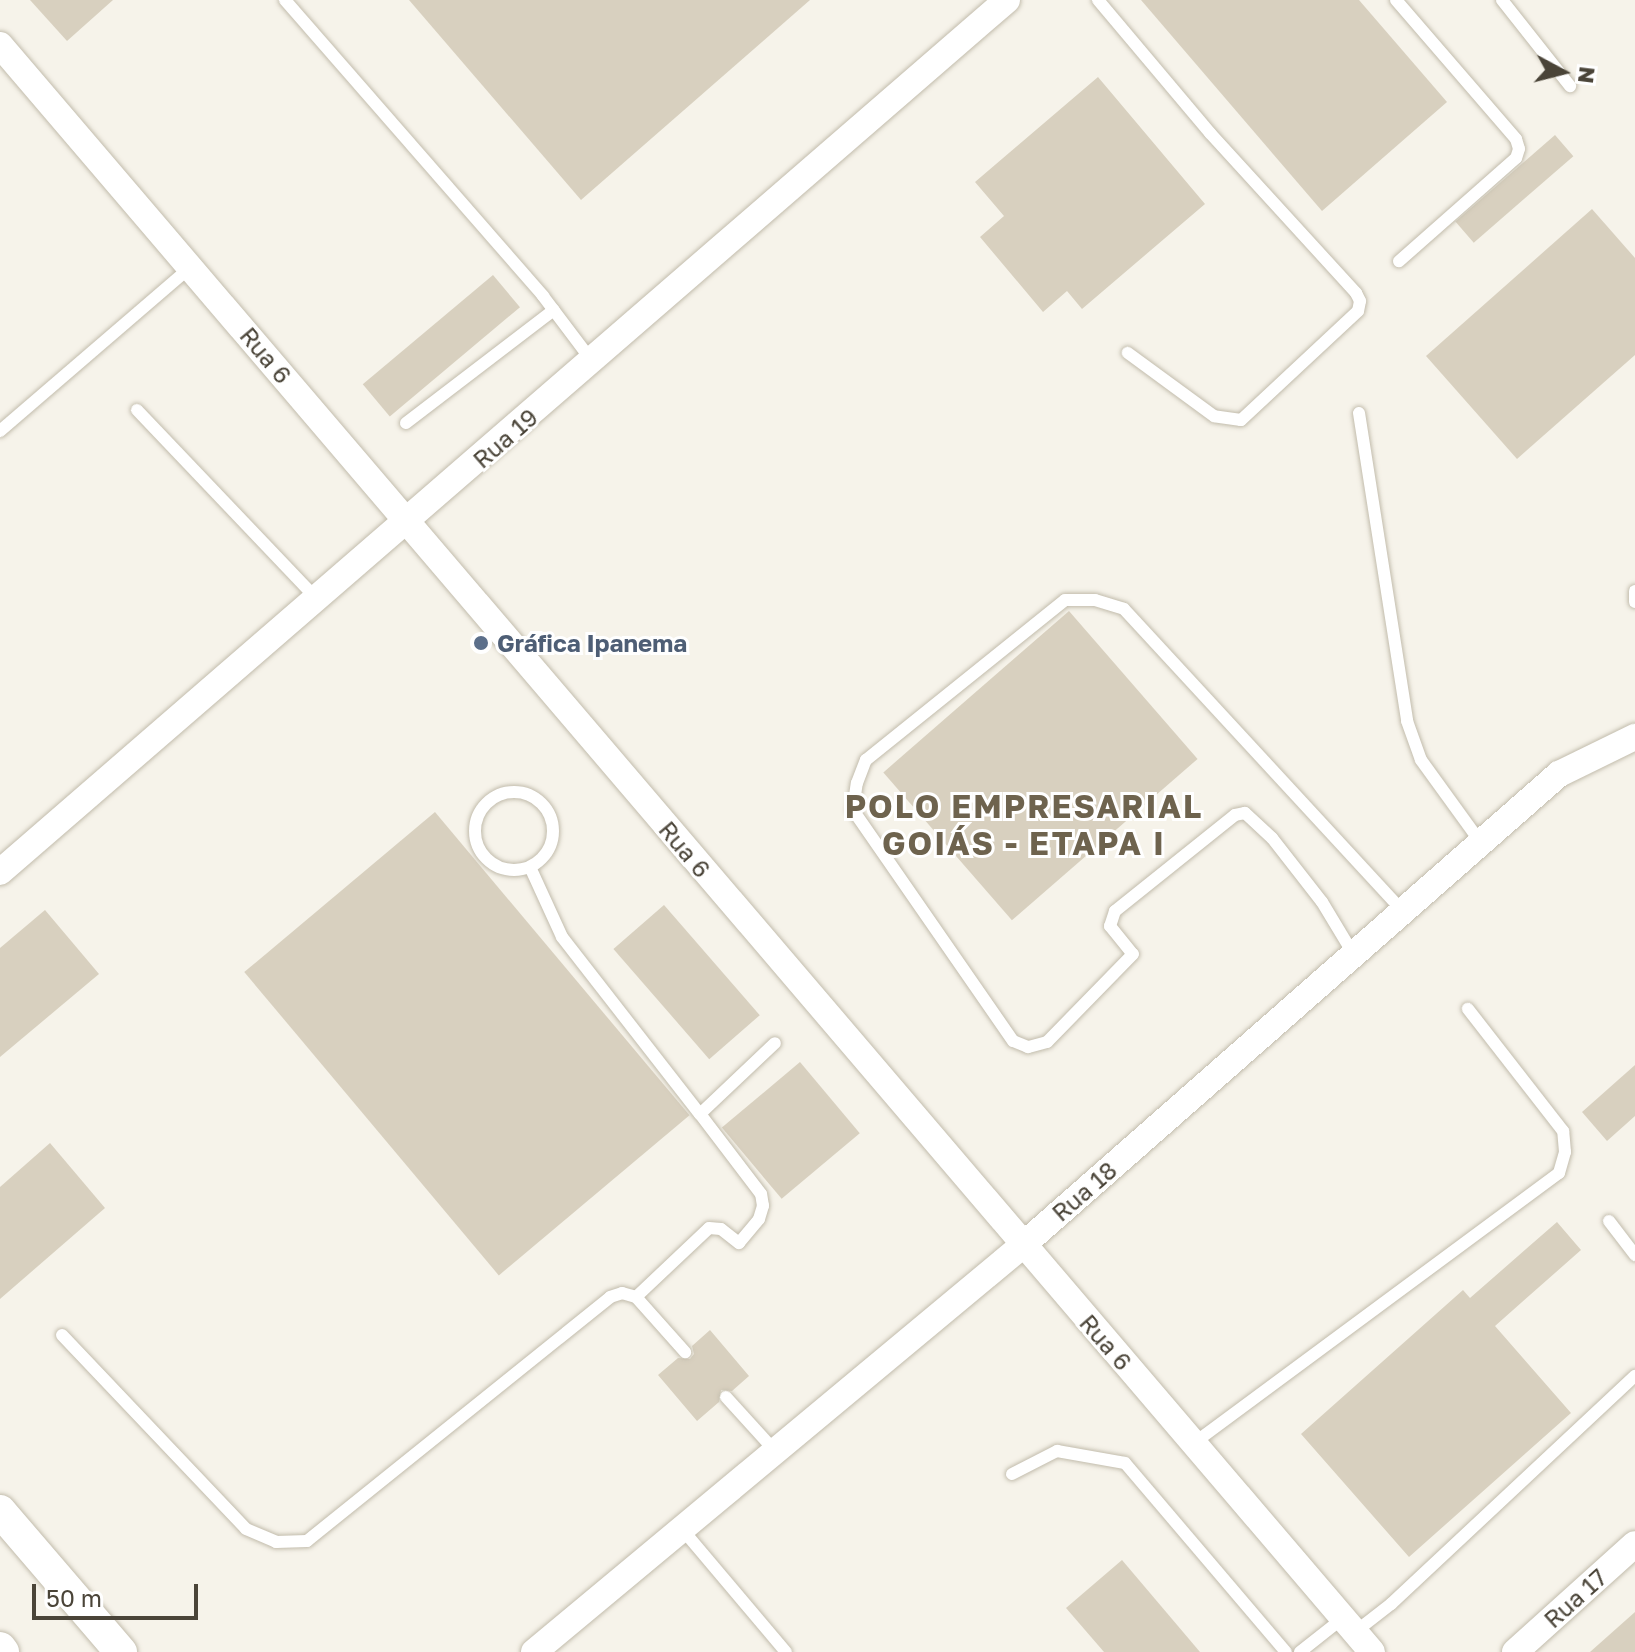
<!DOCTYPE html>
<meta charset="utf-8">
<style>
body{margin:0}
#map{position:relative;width:1635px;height:1652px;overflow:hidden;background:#f6f3ea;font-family:"Golos Text",sans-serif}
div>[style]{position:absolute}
.building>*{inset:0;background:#d8d0bf;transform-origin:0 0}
.roads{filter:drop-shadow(0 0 2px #c2bcac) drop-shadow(0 0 2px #c2bcac)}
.service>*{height:12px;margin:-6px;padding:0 6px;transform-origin:6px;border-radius:6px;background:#fff}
.service>.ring{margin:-6px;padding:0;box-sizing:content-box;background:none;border:12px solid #fff;border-radius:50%}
.minor>*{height:26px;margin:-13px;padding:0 13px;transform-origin:13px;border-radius:13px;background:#fff}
.tertiary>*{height:32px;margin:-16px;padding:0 16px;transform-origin:16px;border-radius:16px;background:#fff}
.dots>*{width:22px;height:22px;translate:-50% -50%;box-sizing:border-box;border:4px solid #fff;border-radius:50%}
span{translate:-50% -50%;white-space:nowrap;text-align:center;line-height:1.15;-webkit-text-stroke:6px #fff;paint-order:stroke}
.street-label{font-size:24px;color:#4a4438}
.service-label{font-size:24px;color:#4e5e75;font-weight:700}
.left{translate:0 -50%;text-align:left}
.district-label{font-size:32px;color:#6e634e;font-weight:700;letter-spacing:2px}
.north{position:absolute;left:1523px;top:32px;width:80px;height:80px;-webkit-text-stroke:6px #fff;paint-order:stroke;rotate:97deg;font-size:22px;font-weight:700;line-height:32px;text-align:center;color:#4a4438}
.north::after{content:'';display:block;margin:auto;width:28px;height:36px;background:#4a4438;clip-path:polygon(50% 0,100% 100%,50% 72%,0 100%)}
.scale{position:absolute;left:32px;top:1584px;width:166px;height:36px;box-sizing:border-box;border:4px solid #4a4438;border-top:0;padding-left:10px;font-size:24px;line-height:28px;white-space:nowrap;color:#4a4438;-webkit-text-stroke:6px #fff;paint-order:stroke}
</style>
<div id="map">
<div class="building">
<i style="clip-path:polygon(30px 0,113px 0,67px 41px)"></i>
<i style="clip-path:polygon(409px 0,810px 0,581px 200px)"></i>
<i style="clip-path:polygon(1141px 0,1359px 0,1447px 102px,1322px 211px)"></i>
<i style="clip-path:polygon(1098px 77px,1205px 204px,1082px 309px,1067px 291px,1043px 312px,980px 237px,1004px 216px,975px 182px)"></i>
<i style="left:1555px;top:135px;width:28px;height:132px;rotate:49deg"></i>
<i style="clip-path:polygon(1592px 209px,1635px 258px,1635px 355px,1517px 459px,1426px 356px)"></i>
<i style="left:493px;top:275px;width:42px;height:170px;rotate:50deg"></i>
<i style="left:1069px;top:611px;width:196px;height:246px;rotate:49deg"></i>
<i style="left:435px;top:812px;width:396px;height:249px;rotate:50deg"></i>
<i style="left:664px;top:905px;width:146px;height:67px;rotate:49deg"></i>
<i style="clip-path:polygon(45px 910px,99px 974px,0 1057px,0 948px)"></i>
<i style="left:800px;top:1062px;width:93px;height:102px;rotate:50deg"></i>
<i style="clip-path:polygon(1635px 1065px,1635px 1116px,1607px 1141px,1582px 1112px)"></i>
<i style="clip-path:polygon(50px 1143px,105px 1208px,0 1299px,0 1187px)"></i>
<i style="clip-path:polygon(1557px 1222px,1581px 1250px,1495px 1326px,1571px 1413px,1409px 1557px,1301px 1434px,1463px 1290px,1470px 1298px)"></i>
<i style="clip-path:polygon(710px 1330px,749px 1376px,732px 1391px,721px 1390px,719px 1402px,697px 1421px,658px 1375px,678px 1358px,690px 1359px,694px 1354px,692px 1346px)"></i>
<i style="clip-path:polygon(1122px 1560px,1200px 1652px,1104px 1652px,1066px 1608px)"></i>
<i style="clip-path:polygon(1635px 1612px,1635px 1652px,1590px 1652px)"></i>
</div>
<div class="roads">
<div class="service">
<i style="left:285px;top:0;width:393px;rotate:48.9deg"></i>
<i style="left:543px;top:296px;width:81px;rotate:53deg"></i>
<i style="left:1098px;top:0;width:174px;rotate:49.9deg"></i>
<i style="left:1210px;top:133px;width:217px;rotate:47.6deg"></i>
<i style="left:1356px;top:293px;width:9px;rotate:63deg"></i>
<i style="left:1360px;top:301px;width:10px;rotate:101deg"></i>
<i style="left:1358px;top:311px;width:160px;rotate:137deg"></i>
<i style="left:1241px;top:420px;width:27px;rotate:-172deg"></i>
<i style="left:1214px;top:416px;width:107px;rotate:-143.8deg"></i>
<i style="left:1396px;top:0;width:184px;rotate:49.2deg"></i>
<i style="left:1516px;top:139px;width:10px;rotate:73deg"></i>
<i style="left:1519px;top:149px;width:9px;rotate:108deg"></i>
<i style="left:1516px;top:158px;width:156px;rotate:138.6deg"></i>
<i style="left:1502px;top:0;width:110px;rotate:51.7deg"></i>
<i style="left:137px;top:410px;width:262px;rotate:46.4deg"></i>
<i style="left:1359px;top:413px;width:312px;rotate:81.1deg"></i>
<i style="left:1407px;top:721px;width:41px;rotate:70.3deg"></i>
<i style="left:1421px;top:760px;width:102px;rotate:54.1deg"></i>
<i style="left:406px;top:423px;width:186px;rotate:-37.4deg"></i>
<i style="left:0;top:431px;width:252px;rotate:-40.7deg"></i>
<i style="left:1635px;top:591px;width:11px;rotate:90deg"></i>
<i class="ring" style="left:475px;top:792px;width:66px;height:66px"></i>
<i style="left:530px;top:867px;width:77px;rotate:65.4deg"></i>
<i style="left:562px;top:937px;width:224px;rotate:52.1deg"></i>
<i style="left:1354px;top:955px;width:62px;rotate:-121.1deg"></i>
<i style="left:1322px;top:902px;width:81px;rotate:-128deg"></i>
<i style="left:1272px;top:838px;width:37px;rotate:-137deg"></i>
<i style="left:1245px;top:813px;width:10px;rotate:169deg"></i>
<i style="left:1235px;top:815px;width:154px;rotate:141.3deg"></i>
<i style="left:1115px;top:911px;width:16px;rotate:108deg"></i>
<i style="left:1110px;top:926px;width:36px;rotate:51deg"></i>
<i style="left:1133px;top:954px;width:123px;rotate:134.3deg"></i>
<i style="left:1047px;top:1042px;width:20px;rotate:165deg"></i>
<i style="left:1028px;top:1047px;width:16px;rotate:-158deg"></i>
<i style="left:1013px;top:1041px;width:281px;rotate:-124.7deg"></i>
<i style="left:853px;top:810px;width:27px;rotate:-82deg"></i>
<i style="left:857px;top:783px;width:25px;rotate:-69deg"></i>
<i style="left:866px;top:760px;width:255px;rotate:-38.8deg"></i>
<i style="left:1065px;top:600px;width:30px"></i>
<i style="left:1095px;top:600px;width:30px;rotate:17deg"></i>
<i style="left:1124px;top:609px;width:411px;rotate:47.3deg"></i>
<i style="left:1609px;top:1221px;width:43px;rotate:52.6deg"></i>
<i style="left:636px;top:1297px;width:100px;rotate:-43.4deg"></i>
<i style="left:709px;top:1228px;width:12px;rotate:5deg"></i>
<i style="left:721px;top:1229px;width:23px;rotate:38deg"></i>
<i style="left:739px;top:1243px;width:31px;rotate:-50deg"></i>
<i style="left:759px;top:1219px;width:14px;rotate:-73deg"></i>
<i style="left:763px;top:1206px;width:12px;rotate:-99deg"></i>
<i style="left:761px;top:1194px;width:101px;rotate:-127.3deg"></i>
<i style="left:700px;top:1114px;width:103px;rotate:-43.4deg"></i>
<i style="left:62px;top:1335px;width:267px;rotate:46.5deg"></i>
<i style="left:246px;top:1529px;width:33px;rotate:23deg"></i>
<i style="left:276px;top:1542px;width:31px;rotate:-2deg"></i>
<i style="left:307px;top:1541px;width:389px;rotate:-38.8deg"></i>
<i style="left:610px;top:1297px;width:13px;rotate:-18deg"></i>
<i style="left:622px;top:1293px;width:15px;rotate:16deg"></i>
<i style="left:636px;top:1297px;width:74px;rotate:48.3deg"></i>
<i style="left:726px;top:1397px;width:74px;rotate:47.7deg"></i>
<i style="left:1194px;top:1443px;width:454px;rotate:-36.5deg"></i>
<i style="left:1559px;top:1173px;width:22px;rotate:-74deg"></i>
<i style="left:1565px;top:1152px;width:21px;rotate:-95deg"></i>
<i style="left:1563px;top:1131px;width:155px;rotate:-127.9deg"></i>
<i style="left:1012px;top:1474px;width:51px;rotate:-27.1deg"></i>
<i style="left:1057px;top:1451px;width:69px;rotate:10deg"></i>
<i style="left:1125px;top:1463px;width:248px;rotate:49.6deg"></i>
<i style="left:682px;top:1529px;width:161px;rotate:49.8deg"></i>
<i style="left:1355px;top:1632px;width:46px;rotate:-37.9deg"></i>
<i style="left:1391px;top:1604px;width:334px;rotate:-43.1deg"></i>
<i style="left:1300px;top:1652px;width:55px;rotate:-38.3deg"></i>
</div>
<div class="minor">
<i style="left:0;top:45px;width:2113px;rotate:49.51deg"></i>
<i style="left:0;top:872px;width:1332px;rotate:-40.89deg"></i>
<i style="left:534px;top:1652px;width:636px;rotate:-39.77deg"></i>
<i style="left:1023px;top:1245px;width:714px;rotate:-41.31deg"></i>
<i style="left:1559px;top:774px;width:85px;rotate:-26deg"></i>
<i style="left:1515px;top:1652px;width:161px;rotate:-42deg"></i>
</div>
<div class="tertiary">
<i style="left:0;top:1511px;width:186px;rotate:49.4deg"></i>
<i style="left:0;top:1648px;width:5px;rotate:53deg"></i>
</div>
</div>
<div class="dots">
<i style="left:481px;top:643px;background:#5c6f8a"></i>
</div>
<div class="street-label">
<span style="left:266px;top:355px;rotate:50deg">Rua 6</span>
<span style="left:505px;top:438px;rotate:-41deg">Rua 19</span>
<span style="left:685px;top:849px;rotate:50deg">Rua 6</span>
<span style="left:1084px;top:1191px;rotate:-41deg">Rua 18</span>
<span style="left:1106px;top:1342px;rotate:49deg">Rua 6</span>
<span style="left:1575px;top:1598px;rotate:-42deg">Rua 17</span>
</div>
<div class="service-label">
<span class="left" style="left:497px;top:643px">Gráfica Ipanema</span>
</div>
<div class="district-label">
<span style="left:1024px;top:825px">POLO EMPRESARIAL<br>GOIÁS - ETAPA I</span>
</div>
<div class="north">N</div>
<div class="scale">50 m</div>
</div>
